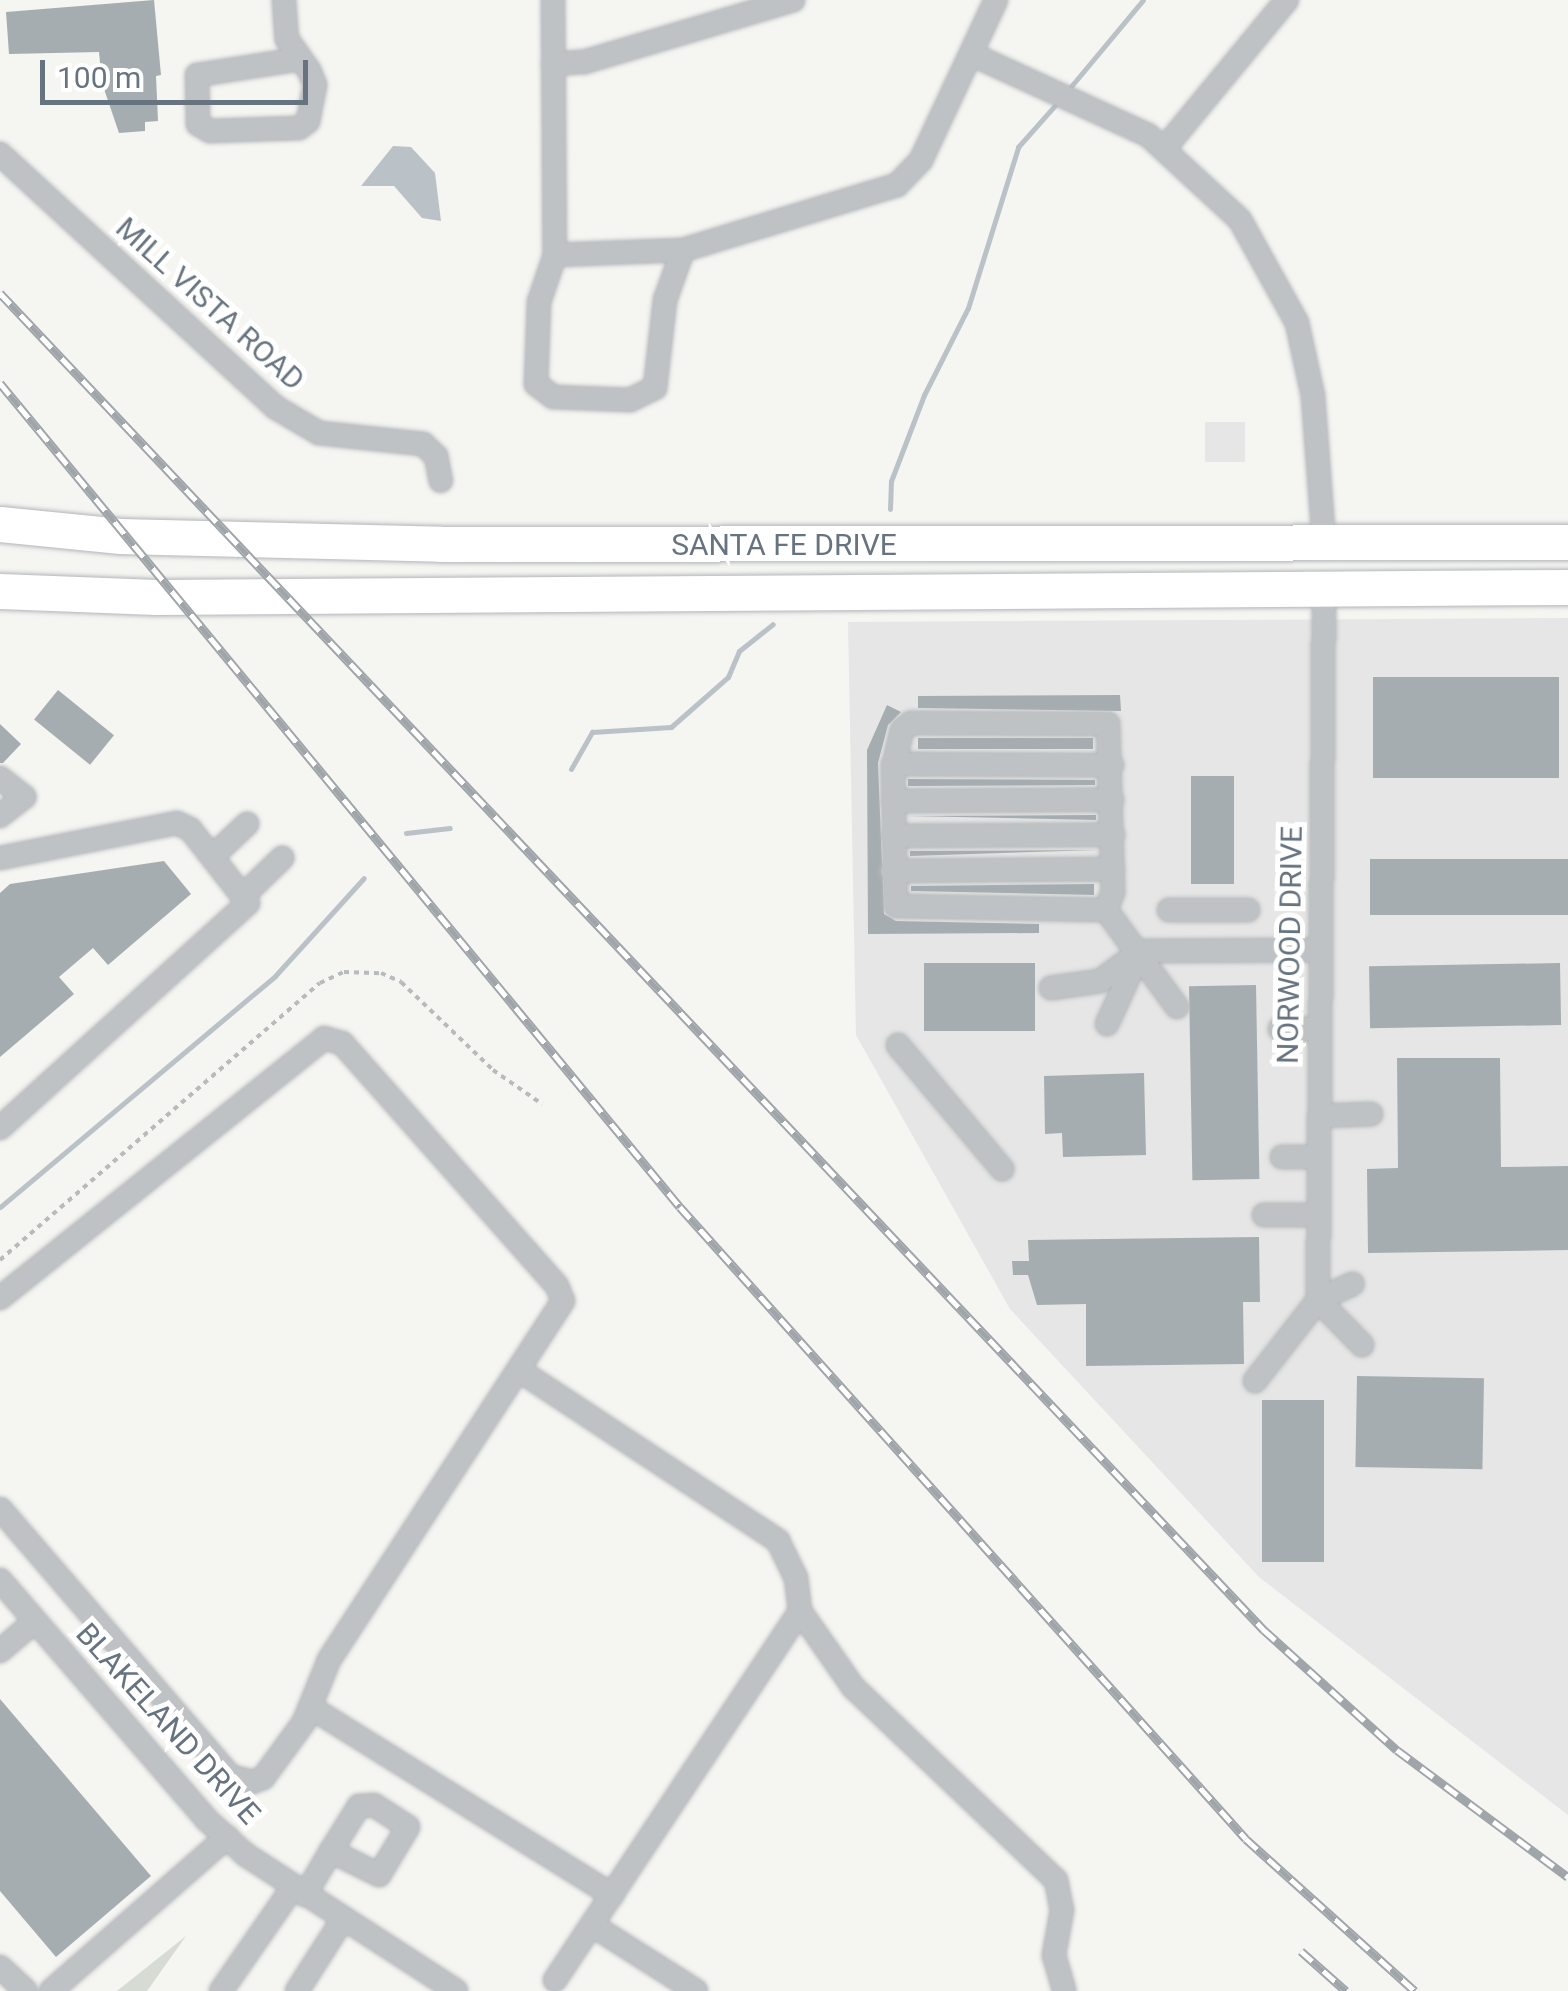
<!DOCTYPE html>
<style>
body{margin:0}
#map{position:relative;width:1568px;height:1991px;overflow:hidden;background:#f5f5f2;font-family:Roboto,sans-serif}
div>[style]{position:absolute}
.built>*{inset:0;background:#e5e6e5;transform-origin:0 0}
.green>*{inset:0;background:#d6dbd3}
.water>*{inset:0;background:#bac2c7}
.stream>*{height:5px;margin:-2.5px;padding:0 2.5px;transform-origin:2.5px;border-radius:2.5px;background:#bac2c7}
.building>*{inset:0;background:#a6adb1;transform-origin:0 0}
.path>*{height:4px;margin-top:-2px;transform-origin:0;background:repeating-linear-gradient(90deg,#b8bbbc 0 5px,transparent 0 10px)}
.roads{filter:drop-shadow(0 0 2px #b3b6b9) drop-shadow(0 0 2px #b3b6b9)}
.minor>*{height:22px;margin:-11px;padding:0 11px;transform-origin:11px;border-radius:11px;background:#bec2c5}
.highway>*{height:35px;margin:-17.5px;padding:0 17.5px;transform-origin:17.5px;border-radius:17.5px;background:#fff}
.rail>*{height:9px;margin-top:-4.5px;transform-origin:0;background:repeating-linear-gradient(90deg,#fff 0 15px,#a0a5aa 0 30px);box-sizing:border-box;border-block:2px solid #a0a5aa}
span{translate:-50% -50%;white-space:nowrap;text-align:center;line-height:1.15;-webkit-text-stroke:10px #fff;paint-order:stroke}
.street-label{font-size:30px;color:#67747f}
.scale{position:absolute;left:40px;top:60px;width:268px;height:45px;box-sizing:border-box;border:5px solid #67747f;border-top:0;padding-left:12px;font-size:30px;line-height:35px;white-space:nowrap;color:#67747f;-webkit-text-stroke:8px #fff;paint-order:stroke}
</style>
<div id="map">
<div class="built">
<i style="left:1205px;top:422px;width:40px;height:40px"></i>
<i style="clip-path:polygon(1568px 618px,1568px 1815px,1259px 1577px,1010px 1309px,856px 1035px,848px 622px)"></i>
</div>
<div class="green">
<i style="clip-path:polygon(186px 1936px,147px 1991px,117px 1991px)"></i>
</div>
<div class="water">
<i style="clip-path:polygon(393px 146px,411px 147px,435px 173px,441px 221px,422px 218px,394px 186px,361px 186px)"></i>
</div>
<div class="stream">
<i style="left:1068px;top:90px;width:117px;rotate:-50.2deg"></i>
<i style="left:890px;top:509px;width:28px;rotate:-88deg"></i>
<i style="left:891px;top:481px;width:92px;rotate:-69deg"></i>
<i style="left:924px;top:395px;width:97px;rotate:-63.2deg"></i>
<i style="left:968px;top:308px;width:169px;rotate:-72.7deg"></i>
<i style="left:1018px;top:147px;width:60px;rotate:-48.4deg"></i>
<i style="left:571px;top:769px;width:43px;rotate:-60.4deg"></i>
<i style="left:592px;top:732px;width:79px;rotate:-3.6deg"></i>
<i style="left:671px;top:727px;width:76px;rotate:-41.3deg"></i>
<i style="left:728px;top:677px;width:28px;rotate:-67deg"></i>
<i style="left:739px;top:651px;width:43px;rotate:-38.5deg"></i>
<i style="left:406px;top:833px;width:44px;rotate:-6.5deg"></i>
<i style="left:0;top:1207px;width:359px;rotate:-40deg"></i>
<i style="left:275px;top:976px;width:132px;rotate:-47.8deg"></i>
</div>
<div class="building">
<i style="clip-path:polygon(154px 0,161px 75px,156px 76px,158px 121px,145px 122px,145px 131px,119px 133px,102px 83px,99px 52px,9px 54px,6px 12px)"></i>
<i style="left:1373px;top:677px;width:186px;height:101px"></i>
<i style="left:58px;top:690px;width:72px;height:38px;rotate:39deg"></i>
<i style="clip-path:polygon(1120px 695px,1121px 711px,918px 708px,918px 696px)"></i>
<i style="clip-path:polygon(887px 705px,901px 712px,888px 725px,878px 763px,884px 914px,896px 921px,1039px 924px,1039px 933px,868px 934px,867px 750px)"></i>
<i style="clip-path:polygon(0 724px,21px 744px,3px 763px,0 763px)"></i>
<i style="left:918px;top:738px;width:175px;height:11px"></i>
<i style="left:1191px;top:776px;width:43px;height:108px"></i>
<i style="clip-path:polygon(908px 779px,1095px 780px,1095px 785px,908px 786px)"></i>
<i style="clip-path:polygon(1096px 815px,1096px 820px,909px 816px)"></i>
<i style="clip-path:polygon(1097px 850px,910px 856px,910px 851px)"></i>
<i style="left:1370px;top:859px;width:198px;height:56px"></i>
<i style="clip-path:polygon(164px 861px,191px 894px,108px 965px,93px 948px,59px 977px,74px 994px,0 1057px,0 893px,10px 884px)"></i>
<i style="clip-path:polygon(1094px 884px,1094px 895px,911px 891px,911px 886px)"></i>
<i style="left:1035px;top:963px;width:68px;height:111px;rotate:90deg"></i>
<i style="left:1560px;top:963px;width:62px;height:191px;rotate:89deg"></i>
<i style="left:1256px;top:985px;width:194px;height:67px;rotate:89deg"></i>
<i style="clip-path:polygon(1397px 1058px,1500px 1058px,1501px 1167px,1568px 1166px,1568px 1250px,1368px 1253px,1367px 1169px,1398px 1168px)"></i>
<i style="clip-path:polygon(1144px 1073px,1146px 1155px,1063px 1157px,1062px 1133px,1045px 1134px,1044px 1076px)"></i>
<i style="clip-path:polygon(1259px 1237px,1260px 1302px,1243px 1302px,1244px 1364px,1086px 1366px,1086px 1304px,1037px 1305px,1028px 1275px,1013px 1275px,1012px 1261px,1029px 1261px,1028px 1240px)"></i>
<i style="left:1357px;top:1376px;width:127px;height:91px;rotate:1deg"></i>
<i style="left:1262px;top:1400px;width:62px;height:162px"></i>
<i style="clip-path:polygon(0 1699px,151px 1876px,56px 1957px,0 1891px)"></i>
</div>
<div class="path">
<i style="left:0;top:1260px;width:423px;rotate:-40.9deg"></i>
<i style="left:320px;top:983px;width:26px;rotate:-25deg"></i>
<i style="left:344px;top:972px;width:37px;rotate:2deg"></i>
<i style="left:381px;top:973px;width:22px;rotate:24deg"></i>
<i style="left:401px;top:982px;width:127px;rotate:43.7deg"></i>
<i style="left:493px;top:1070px;width:60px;rotate:34.8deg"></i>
</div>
<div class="roads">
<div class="minor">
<i style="left:284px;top:0;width:39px;rotate:86deg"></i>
<i style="left:287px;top:39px;width:38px;rotate:55deg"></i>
<i style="left:309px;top:70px;width:16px;rotate:68deg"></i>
<i style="left:315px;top:85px;width:37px;rotate:101deg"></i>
<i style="left:308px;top:121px;width:11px;rotate:142deg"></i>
<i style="left:299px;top:128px;width:89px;rotate:178.1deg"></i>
<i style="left:210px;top:131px;width:14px;rotate:-150deg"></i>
<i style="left:198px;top:124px;width:49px;rotate:-91.2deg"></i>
<i style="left:197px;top:75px;width:104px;rotate:-8.8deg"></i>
<i style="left:553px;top:0;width:255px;rotate:89.6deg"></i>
<i style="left:555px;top:255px;width:128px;rotate:-2.2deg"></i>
<i style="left:683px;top:250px;width:224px;rotate:-16.9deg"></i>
<i style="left:897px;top:185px;width:35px;rotate:-46deg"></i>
<i style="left:921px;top:160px;width:177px;rotate:-64.9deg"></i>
<i style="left:971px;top:54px;width:195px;rotate:24.6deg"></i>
<i style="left:1148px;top:135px;width:125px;rotate:42.7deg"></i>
<i style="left:1240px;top:220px;width:118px;rotate:61deg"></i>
<i style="left:1297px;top:323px;width:75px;rotate:77.6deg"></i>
<i style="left:1313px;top:396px;width:146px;rotate:85.7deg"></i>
<i style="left:553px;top:64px;width:31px;rotate:-4deg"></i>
<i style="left:584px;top:62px;width:218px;rotate:-16.5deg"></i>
<i style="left:1164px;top:149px;width:193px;rotate:-50.5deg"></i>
<i style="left:0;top:154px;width:374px;rotate:42.6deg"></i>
<i style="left:275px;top:407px;width:51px;rotate:30.6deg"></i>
<i style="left:319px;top:433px;width:105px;rotate:6deg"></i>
<i style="left:423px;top:444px;width:18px;rotate:43deg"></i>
<i style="left:436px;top:456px;width:25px;rotate:79deg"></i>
<i style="left:555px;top:255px;width:50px;rotate:108.8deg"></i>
<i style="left:539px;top:302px;width:82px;rotate:92.1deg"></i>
<i style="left:536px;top:384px;width:21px;rotate:37deg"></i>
<i style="left:553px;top:397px;width:77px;rotate:2.2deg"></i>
<i style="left:630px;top:400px;width:28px;rotate:-26deg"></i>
<i style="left:655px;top:388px;width:89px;rotate:-83.5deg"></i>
<i style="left:665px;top:300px;width:53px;rotate:-70.2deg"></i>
<i style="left:893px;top:764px;width:219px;rotate:0.3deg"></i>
<i style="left:0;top:778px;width:31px;rotate:38deg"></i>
<i style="left:24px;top:797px;width:31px;rotate:142deg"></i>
<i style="left:893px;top:801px;width:219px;rotate:-0.3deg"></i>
<i style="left:893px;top:836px;width:220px;rotate:-0.3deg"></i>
<i style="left:213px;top:856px;width:47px;rotate:-43.3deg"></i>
<i style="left:0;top:858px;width:180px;rotate:-11.2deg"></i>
<i style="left:177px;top:823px;width:14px;rotate:25deg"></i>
<i style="left:190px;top:829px;width:94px;rotate:51.9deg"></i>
<i style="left:248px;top:903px;width:335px;rotate:137.8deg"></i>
<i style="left:892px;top:871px;width:221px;rotate:-0.5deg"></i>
<i style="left:245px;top:894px;width:52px;rotate:-44.2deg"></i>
<i style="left:1106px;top:910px;width:19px;rotate:-69deg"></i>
<i style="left:1113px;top:892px;width:168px;rotate:-91.7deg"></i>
<i style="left:1108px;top:724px;width:197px;rotate:-179.7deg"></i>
<i style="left:911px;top:723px;width:11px;rotate:142deg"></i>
<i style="left:902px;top:730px;width:39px;rotate:103deg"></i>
<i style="left:893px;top:768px;width:138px;rotate:88.8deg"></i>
<i style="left:896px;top:906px;width:210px;rotate:1.1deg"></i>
<i style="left:1106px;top:910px;width:120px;rotate:53.8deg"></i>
<i style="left:1169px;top:910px;width:79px"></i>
<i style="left:1141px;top:951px;width:179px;rotate:-0.3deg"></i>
<i style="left:1051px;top:988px;width:49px;rotate:-8.1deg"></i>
<i style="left:1100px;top:981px;width:51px;rotate:-36.2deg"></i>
<i style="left:1107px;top:1024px;width:77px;rotate:-65.4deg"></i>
<i style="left:1280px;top:1029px;width:40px"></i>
<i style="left:898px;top:1045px;width:162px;rotate:50deg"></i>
<i style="left:1319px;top:1116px;width:52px;rotate:-2.2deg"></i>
<i style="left:1282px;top:1157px;width:36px"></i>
<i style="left:1264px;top:1215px;width:54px"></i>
<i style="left:0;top:1298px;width:415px;rotate:-38.7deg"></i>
<i style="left:324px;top:1038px;width:19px;rotate:16deg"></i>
<i style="left:342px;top:1043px;width:324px;rotate:48.5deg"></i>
<i style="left:557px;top:1286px;width:16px;rotate:68deg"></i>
<i style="left:563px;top:1301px;width:429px;rotate:123.1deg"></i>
<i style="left:329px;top:1660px;width:67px;rotate:112deg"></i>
<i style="left:304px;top:1722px;width:69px;rotate:126.2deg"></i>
<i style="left:263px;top:1778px;width:12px;rotate:160deg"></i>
<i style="left:252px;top:1782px;width:23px;rotate:-165deg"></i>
<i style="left:230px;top:1776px;width:352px;rotate:-130.7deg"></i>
<i style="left:1318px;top:1300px;width:710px;rotate:-89.52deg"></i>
<i style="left:1318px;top:1300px;width:63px;rotate:45.6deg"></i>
<i style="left:522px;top:1372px;width:307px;rotate:33.4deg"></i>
<i style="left:778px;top:1541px;width:41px;rotate:64.1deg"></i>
<i style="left:796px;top:1578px;width:33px;rotate:83deg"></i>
<i style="left:1255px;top:1381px;width:103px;rotate:-52.1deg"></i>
<i style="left:1318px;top:1300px;width:38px;rotate:-25deg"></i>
<i style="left:0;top:1580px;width:317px;rotate:49.2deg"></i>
<i style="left:207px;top:1820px;width:52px;rotate:41.9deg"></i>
<i style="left:246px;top:1855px;width:250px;rotate:32.9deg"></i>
<i style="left:0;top:1651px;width:46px;rotate:-40.6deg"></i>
<i style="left:310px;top:1707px;width:356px;rotate:31.9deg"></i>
<i style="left:305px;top:1895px;width:51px;rotate:-59.4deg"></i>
<i style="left:331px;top:1851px;width:53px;rotate:-58.1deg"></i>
<i style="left:359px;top:1806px;width:15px;rotate:-4deg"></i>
<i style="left:374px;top:1805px;width:40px;rotate:32.9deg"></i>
<i style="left:408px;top:1827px;width:56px;rotate:121.1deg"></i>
<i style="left:379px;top:1875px;width:54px;rotate:-153.4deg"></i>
<i style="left:592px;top:1925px;width:123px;rotate:32.4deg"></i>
<i style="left:0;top:1967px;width:35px;rotate:43deg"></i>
<i style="left:555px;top:1980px;width:443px;rotate:-56.4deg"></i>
<i style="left:800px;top:1611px;width:93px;rotate:55.1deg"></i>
<i style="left:853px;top:1687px;width:280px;rotate:43.6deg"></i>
<i style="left:1056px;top:1880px;width:31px;rotate:79deg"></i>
<i style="left:1062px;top:1910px;width:46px;rotate:100.1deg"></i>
<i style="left:1054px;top:1955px;width:37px;rotate:74deg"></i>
<i style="left:51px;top:1991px;width:234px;rotate:-41.2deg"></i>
<i style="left:221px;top:1991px;width:126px;rotate:-55.3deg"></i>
<i style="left:297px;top:1991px;width:85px;rotate:-57.4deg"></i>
</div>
<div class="highway">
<i style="left:0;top:524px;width:121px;rotate:5.7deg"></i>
<i style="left:120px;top:536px;width:321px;rotate:1.4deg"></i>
<i style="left:441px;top:544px;width:1127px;rotate:-0.1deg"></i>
<i style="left:0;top:591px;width:156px;rotate:2.2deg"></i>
<i style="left:156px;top:597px;width:1412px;rotate:-0.41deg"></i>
</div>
</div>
<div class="rail">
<i style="left:0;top:293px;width:1840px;rotate:46.61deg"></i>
<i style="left:1264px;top:1630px;width:179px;rotate:42.1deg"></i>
<i style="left:1397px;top:1750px;width:213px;rotate:36.6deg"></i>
<i style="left:0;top:383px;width:1068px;rotate:50.47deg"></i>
<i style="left:680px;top:1207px;width:848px;rotate:48.15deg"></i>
<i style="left:1246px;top:1839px;width:227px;rotate:42deg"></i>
<i style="left:1301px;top:1951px;width:60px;rotate:41.6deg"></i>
</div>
<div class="street-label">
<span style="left:210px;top:304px;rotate:42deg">MILL VISTA ROAD</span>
<span style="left:784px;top:545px">SANTA FE DRIVE</span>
<span style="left:1290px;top:945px;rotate:-89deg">NORWOOD DRIVE</span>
<span style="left:168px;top:1724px;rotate:48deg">BLAKELAND DRIVE</span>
</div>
<div class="scale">100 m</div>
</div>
